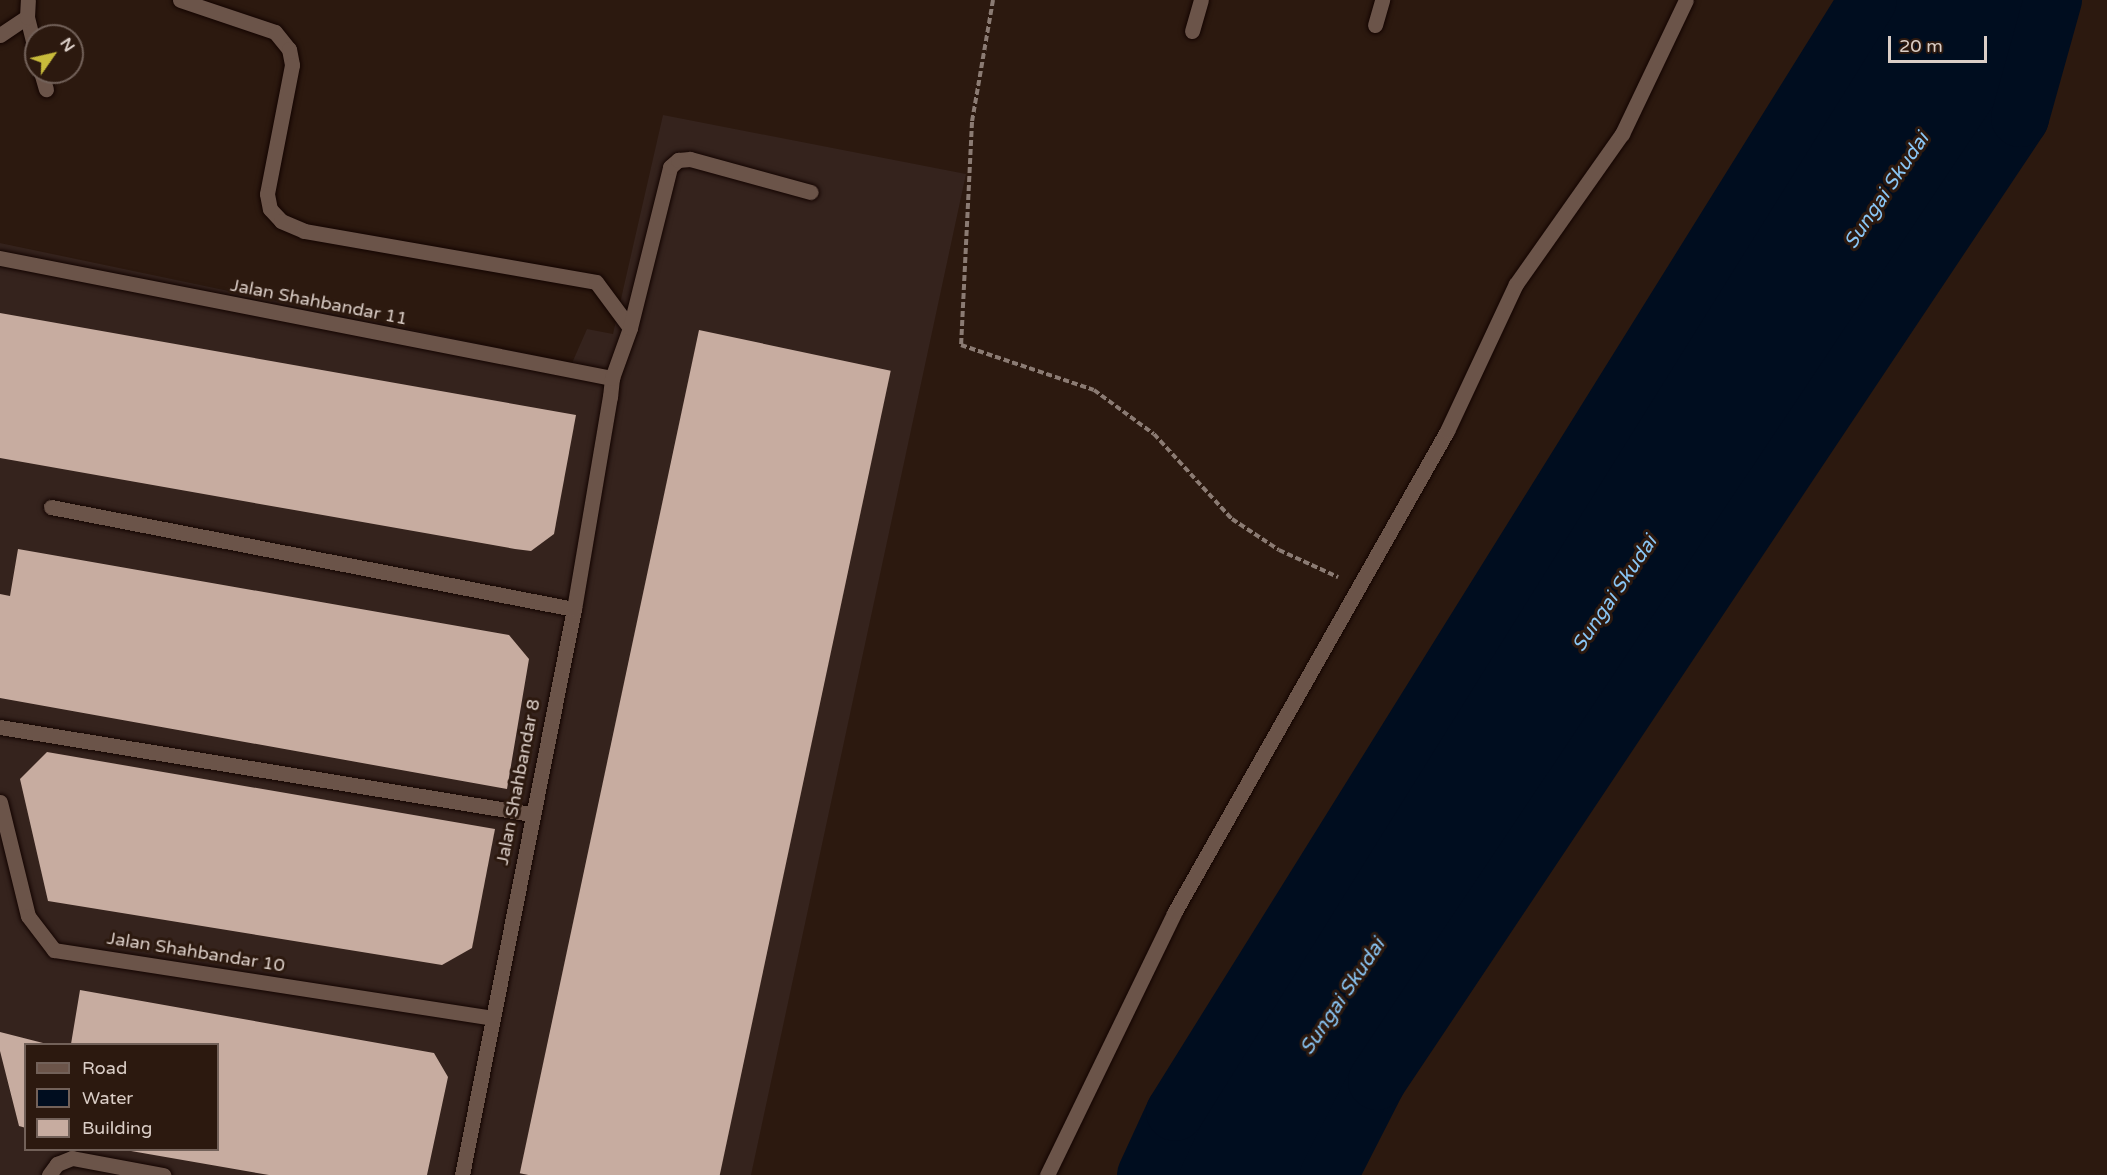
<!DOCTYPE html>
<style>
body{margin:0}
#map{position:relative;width:2107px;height:1175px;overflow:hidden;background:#2c190f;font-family:"Varela Round",sans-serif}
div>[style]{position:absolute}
.industrial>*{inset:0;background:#35231d}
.water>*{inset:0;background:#000d1f}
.river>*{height:58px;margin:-29px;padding:0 29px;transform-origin:29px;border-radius:29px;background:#000d1f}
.building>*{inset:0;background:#c7aca0;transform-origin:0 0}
.path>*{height:4px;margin-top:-2px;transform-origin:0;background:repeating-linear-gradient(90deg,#8b7b73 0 6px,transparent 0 9px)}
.roads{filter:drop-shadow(0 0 2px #130400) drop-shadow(0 0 2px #130400)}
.lane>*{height:15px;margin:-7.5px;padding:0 7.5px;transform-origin:7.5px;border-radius:7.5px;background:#6b5449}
.street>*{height:15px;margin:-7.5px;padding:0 7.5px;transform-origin:7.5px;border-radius:7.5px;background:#6b5449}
span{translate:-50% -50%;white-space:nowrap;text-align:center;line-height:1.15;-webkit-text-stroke:6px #2c190f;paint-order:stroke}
.street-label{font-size:18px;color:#dbcec7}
.water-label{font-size:20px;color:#8ac6f5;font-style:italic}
.legend{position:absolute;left:24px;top:1043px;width:195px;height:108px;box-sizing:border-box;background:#2c190f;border:2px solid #726159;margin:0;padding:8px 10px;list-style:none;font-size:18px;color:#dbcec7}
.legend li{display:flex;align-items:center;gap:12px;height:30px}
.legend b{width:30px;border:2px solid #726159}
.north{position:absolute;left:24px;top:24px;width:60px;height:60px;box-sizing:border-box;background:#2c190f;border:2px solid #726159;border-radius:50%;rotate:56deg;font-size:16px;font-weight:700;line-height:24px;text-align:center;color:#dbcec7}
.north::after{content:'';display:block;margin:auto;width:21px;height:27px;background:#c8bb3b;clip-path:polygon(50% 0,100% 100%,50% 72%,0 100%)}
.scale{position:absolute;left:1888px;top:36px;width:99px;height:27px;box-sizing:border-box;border:3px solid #dbcec7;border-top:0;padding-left:8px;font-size:18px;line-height:21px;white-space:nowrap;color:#dbcec7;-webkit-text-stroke:4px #2c190f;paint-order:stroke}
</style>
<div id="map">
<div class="industrial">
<i style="clip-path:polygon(evenodd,663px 115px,966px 174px,751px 1175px,0 1175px,0 243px,572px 363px,587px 329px,613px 334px,663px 115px,26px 1044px,218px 1044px,218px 1150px,26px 1150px,26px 1044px)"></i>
</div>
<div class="water">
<i style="clip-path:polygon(1868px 0,2053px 0,2020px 118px,1377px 1081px,1329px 1175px,1146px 1175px,1175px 1112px)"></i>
</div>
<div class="river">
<i style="left:1146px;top:1175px;width:69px;rotate:-65.3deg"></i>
<i style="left:1175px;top:1112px;width:1310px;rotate:-58.07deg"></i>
<i style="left:1329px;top:1175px;width:106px;rotate:-62.9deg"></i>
<i style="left:1377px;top:1081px;width:1158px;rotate:-56.27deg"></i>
<i style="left:2020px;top:118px;width:123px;rotate:-74.4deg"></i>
</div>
<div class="building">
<i style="clip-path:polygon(0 313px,576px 415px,554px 534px,531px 551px,515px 549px,0 458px)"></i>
<i style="left:699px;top:330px;width:196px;height:862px;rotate:12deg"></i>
<i style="clip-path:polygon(18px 549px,509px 635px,529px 659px,507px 789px,0 698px,0 594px,10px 596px)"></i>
<i style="clip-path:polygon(47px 752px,495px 829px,472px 948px,442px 965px,48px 901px,20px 779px)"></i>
<i style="clip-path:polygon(80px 990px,434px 1053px,448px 1077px,427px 1175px,269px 1175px,131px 1151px,218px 1150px,218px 1044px,71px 1044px)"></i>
<i style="clip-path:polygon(0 1032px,47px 1044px,26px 1044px,26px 1128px,19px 1126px,0 1051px)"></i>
</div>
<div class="path">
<i style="left:993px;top:0;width:124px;rotate:99.8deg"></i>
<i style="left:972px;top:122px;width:223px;rotate:92.8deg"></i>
<i style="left:961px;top:345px;width:140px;rotate:18.7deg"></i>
<i style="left:1094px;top:390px;width:74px;rotate:36.3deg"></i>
<i style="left:1154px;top:434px;width:115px;rotate:47.5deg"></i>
<i style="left:1232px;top:519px;width:56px;rotate:33.4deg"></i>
<i style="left:1279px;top:550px;width:65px;rotate:24.6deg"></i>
</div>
<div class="roads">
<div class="lane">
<i style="left:180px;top:0;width:100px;rotate:18.6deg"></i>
<i style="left:275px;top:32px;width:22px;rotate:51deg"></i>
<i style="left:289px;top:49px;width:16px;rotate:79deg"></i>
<i style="left:292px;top:65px;width:131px;rotate:101deg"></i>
<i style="left:267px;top:194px;width:15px;rotate:79deg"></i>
<i style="left:270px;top:209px;width:16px;rotate:47deg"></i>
<i style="left:281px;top:221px;width:25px;rotate:23deg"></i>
<i style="left:304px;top:231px;width:296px;rotate:9.9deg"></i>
<i style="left:596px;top:282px;width:57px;rotate:53.5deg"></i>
<i style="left:27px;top:17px;width:36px;rotate:76deg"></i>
<i style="left:0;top:35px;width:32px;rotate:-34deg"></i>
<i style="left:27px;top:17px;width:17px;rotate:-87deg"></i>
<i style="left:41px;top:72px;width:18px;rotate:74deg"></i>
<i style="left:0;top:258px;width:624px;rotate:11.09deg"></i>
<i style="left:612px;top:378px;width:19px;rotate:96deg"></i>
<i style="left:612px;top:378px;width:53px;rotate:-70.2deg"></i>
<i style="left:630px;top:328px;width:166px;rotate:-76deg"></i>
<i style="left:670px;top:167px;width:11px;rotate:-41deg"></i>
<i style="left:678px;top:160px;width:12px;rotate:-5deg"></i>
<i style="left:690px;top:159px;width:125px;rotate:15.3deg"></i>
<i style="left:0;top:727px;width:538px;rotate:9.3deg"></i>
<i style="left:0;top:802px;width:117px;rotate:76.2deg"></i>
<i style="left:28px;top:916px;width:43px;rotate:52.6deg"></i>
<i style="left:49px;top:1175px;width:14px;rotate:-54deg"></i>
<i style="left:57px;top:1164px;width:16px;rotate:-22deg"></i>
<i style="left:72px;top:1158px;width:93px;rotate:10.6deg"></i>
<i style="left:1047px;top:1175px;width:291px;rotate:-64.1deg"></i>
<i style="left:1174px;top:913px;width:554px;rotate:-60.47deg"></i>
<i style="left:1447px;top:431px;width:162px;rotate:-64.9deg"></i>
<i style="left:1516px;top:284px;width:184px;rotate:-54.8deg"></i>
<i style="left:1622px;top:134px;width:148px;rotate:-64.5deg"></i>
</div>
<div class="street">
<i style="left:1375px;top:25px;width:26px;rotate:-74deg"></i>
<i style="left:1192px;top:31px;width:32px;rotate:-74deg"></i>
<i style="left:51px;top:507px;width:533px;rotate:11.04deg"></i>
<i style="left:54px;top:950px;width:443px;rotate:8.8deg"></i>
<i style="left:462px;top:1175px;width:577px;rotate:-78.81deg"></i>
<i style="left:574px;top:609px;width:215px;rotate:-80.4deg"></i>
</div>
</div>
<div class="street-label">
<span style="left:319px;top:302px;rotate:11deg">Jalan Shahbandar 11</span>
<span style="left:518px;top:782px;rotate:-79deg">Jalan Shahbandar 8</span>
<span style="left:196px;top:952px;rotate:9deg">Jalan Shahbandar 10</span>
</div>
<div class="water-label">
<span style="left:1887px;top:191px;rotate:-56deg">Sungai Skudai</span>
<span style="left:1615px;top:594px;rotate:-56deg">Sungai Skudai</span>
<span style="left:1343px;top:997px;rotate:-56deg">Sungai Skudai</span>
</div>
<ul class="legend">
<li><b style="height:8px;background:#6b5449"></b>Road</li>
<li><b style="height:16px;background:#000d1f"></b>Water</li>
<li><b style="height:16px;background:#c7aca0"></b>Building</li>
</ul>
<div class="north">N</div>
<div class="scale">20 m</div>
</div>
